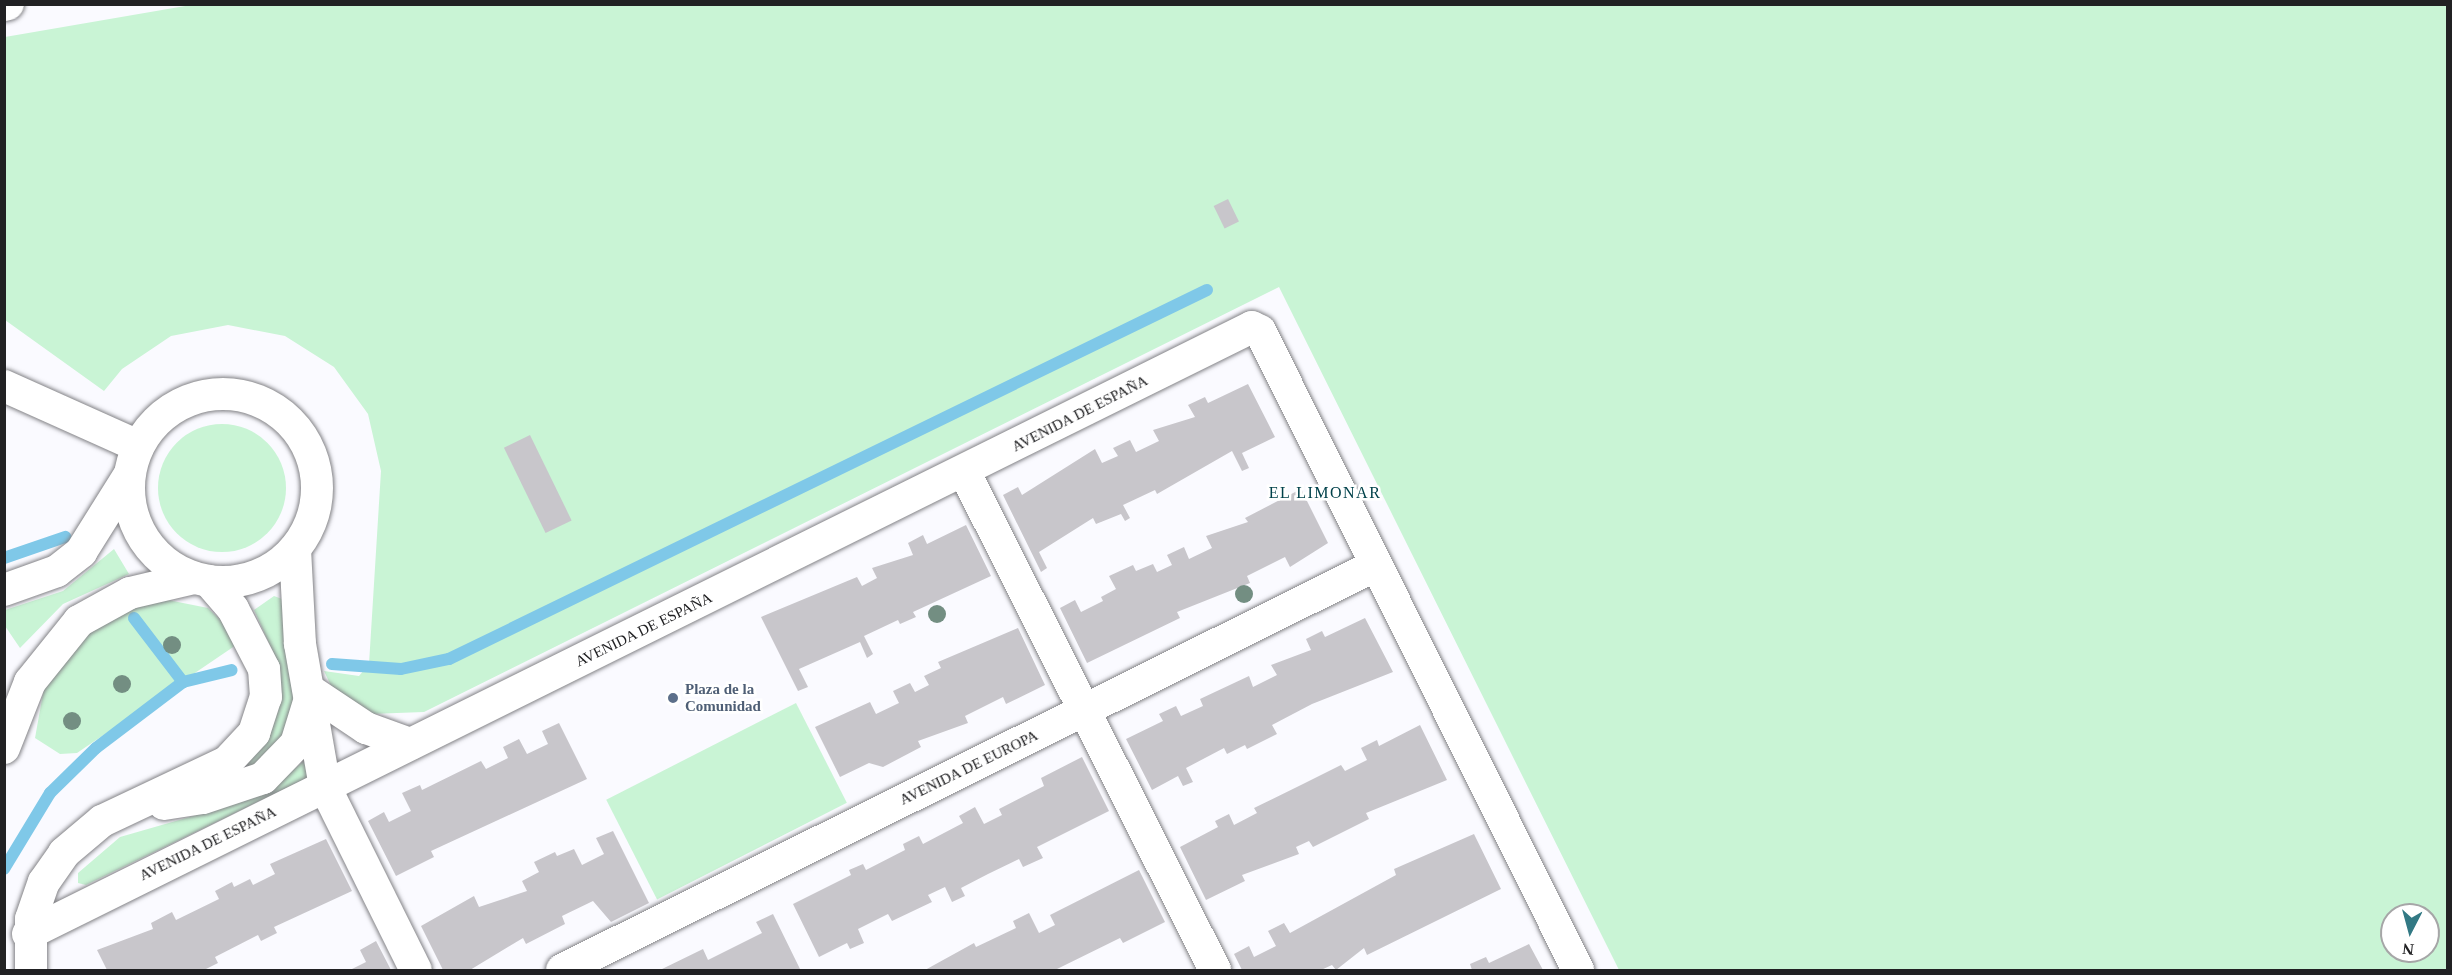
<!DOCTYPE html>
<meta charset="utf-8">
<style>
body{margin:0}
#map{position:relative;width:2452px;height:975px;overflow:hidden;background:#fafaff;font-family:"Times New Roman",serif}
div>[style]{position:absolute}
.green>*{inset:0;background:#c9f4d5;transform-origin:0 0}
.round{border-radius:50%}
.stream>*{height:12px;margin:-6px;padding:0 6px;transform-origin:6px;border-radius:6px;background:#7fc8e8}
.building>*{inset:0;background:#c8c6cb;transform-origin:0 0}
.roads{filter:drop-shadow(0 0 2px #838387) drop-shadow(0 0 2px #838387)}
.minor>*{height:32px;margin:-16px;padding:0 16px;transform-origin:16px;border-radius:16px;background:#fff}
.minor>.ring{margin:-16px;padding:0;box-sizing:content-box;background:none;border:32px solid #fff;border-radius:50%}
.trees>*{width:18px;height:18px;margin:-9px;border-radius:50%;background:#738e82}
.dots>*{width:16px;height:16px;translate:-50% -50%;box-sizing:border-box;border:3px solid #fff;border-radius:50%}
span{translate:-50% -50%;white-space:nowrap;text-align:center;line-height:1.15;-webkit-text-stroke:5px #fff;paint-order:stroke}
.street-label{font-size:15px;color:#212123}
.service-label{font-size:15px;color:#4e5e75;font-weight:700}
.left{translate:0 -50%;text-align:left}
.neighbourhood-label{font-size:16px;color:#00414a;letter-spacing:1.5px}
.frame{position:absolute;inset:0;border:6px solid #212123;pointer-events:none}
.north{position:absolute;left:2380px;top:903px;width:60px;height:60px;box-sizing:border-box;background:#fff;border:2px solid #a6a6a7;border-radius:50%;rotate:186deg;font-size:16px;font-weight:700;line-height:24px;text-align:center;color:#212123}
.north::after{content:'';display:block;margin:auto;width:21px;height:27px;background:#327984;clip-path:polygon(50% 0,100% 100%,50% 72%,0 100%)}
</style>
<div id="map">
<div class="green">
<i style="clip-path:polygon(evenodd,191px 5px,2447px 5px,2447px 970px,1619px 970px,1279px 287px,424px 712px,370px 714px,333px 690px,324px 671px,359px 676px,369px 664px,381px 471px,368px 414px,334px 367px,285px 336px,228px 325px,171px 336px,122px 369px,104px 391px,5px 320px,5px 37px,191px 5px,2392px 915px,2428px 915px,2428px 951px,2392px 951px,2392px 915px)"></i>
<i class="round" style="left:158px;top:424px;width:128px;height:128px"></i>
<i style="clip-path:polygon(114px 549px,129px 574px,63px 604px,20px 648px,5px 626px,5px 610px,63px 591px)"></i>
<i style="clip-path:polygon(274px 596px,282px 599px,297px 709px,270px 758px,234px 774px,276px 716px,278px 663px,254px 610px)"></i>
<i style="clip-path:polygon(158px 598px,208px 608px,242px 641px,77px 753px,60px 754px,35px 738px,44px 688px,55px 668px,98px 624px)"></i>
<i style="left:796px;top:703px;width:112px;height:213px;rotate:63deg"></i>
<i style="clip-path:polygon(305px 760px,311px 776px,86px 885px,78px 883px,78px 873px,120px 837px,207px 812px,279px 782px)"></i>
</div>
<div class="stream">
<i style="left:4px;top:558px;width:65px;rotate:-19deg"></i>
<i style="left:134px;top:618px;width:81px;rotate:52.6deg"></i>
<i style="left:332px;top:664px;width:69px;rotate:4.1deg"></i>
<i style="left:401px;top:669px;width:49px;rotate:-11.8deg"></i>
<i style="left:449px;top:659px;width:843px;rotate:-25.96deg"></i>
<i style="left:4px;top:869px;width:89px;rotate:-58.8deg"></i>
<i style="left:50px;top:793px;width:64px;rotate:-44.4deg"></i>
<i style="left:96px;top:748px;width:109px;rotate:-37.2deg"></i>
<i style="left:183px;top:682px;width:50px;rotate:-13.8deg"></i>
</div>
<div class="building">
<i style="left:1228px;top:199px;width:25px;height:16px;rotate:64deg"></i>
<i style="clip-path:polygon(1248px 384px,1275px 437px,1242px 453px,1249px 468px,1242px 471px,1232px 451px,1157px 494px,1155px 490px,1123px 505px,1130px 518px,1125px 521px,1121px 514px,1096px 524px,1093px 518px,1039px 552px,1047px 568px,1041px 572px,1003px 495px,1018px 487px,1022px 495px,1095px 449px,1102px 463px,1118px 456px,1113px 448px,1130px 440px,1136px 452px,1159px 441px,1153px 430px,1195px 417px,1188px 405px,1205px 397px,1208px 403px)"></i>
<i style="left:530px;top:435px;width:95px;height:29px;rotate:64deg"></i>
<i style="clip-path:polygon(1301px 489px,1328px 543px,1290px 567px,1285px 557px,1247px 576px,1250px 583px,1177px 612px,1180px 618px,1087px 663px,1060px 608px,1075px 600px,1081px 612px,1103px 601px,1101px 597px,1116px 589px,1109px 576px,1133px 565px,1136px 571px,1153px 564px,1157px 572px,1172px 565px,1167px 555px,1184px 547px,1189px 559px,1212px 548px,1206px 536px,1248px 522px,1245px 518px)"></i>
<i style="clip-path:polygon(966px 525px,991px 576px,913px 612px,916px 617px,900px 624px,898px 620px,864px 636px,873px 654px,867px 658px,860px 642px,799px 669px,808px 687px,798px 691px,761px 617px,857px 577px,862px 586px,877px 578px,872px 568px,913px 555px,908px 543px,923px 535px,927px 544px)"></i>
<i style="clip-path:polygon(1365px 618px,1393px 672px,1312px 704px,1272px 725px,1277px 734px,1247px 749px,1245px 745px,1227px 754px,1224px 748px,1186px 768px,1193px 782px,1183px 786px,1178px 776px,1152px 790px,1126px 739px,1163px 721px,1159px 714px,1176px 706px,1181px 716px,1203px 706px,1200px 699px,1249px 676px,1253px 687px,1277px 675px,1271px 665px,1311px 650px,1306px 639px,1322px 631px,1325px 637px)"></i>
<i style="clip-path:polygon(1018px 628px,1045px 685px,1006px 704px,1003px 697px,965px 716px,968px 723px,918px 741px,921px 747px,883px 767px,869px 763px,840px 777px,815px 727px,870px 702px,876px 714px,899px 703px,893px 691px,910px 683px,915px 692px,929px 685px,924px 676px,941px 668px,938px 662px)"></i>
<i style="clip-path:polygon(559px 723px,587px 779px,431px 851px,434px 857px,396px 876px,368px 821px,384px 812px,389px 822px,411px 811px,402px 793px,420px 785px,422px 790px,481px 761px,486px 769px,508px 758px,503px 747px,519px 739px,527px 754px,548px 744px,542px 731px)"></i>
<i style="clip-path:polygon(1420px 725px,1447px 780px,1366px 813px,1369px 819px,1313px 847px,1309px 841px,1296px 847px,1299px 854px,1242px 875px,1245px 881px,1206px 900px,1180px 847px,1218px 827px,1215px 821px,1229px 814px,1234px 825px,1257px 813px,1254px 808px,1303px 784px,1341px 765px,1345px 771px,1367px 760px,1361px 748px,1377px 740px,1379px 746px)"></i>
<i style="clip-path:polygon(1082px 757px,1109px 811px,1037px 847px,1043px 858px,1023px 867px,1019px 859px,988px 874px,961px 888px,965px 896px,952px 902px,945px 887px,928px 895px,932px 902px,892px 921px,888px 914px,858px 929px,864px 943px,850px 949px,847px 943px,819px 957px,793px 904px,851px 875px,849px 870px,863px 864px,866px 870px,905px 850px,903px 844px,919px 836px,923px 844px,963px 823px,959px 816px,975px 807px,984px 824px,1002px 815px,999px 809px,1044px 786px,1041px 778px)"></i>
<i style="clip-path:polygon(613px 831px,649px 903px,611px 922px,593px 901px,562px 916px,565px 924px,526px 944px,523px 938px,470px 970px,443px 970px,421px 926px,474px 896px,479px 907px,527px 891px,522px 881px,539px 872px,534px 862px,555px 852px,557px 856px,574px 849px,582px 865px,604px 854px,596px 838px)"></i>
<i style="clip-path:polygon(1474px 834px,1501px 889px,1367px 955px,1364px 948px,1336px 970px,1332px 965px,1321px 970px,1242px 970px,1234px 954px,1249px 946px,1254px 957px,1276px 946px,1268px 931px,1284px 923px,1290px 933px,1396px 875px,1394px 869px)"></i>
<i style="clip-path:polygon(326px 839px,352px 891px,274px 927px,277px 933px,261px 941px,258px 935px,215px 957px,218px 963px,204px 970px,107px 970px,97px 950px,153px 929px,151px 923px,172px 912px,176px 920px,219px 899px,215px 891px,232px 882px,234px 887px,250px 879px,253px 885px,275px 874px,270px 864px)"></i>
<i style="clip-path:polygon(1139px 870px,1165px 922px,1123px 943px,1120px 938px,1055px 970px,925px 970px,974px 943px,976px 947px,1016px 928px,1013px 921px,1029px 913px,1039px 933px,1055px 925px,1050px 915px)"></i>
<i style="clip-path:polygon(773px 914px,800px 969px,660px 970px,703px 949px,708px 960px,762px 933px,756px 922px)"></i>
<i style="clip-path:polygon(376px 941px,391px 970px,350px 970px,366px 962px,360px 950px)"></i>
<i style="clip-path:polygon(1529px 944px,1543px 970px,1472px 970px,1470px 964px,1486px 957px,1489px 963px)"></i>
</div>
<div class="roads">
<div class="minor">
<i style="left:4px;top:5px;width:4px;rotate:-14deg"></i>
<i style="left:4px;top:386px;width:147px;rotate:24.1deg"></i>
<i class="ring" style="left:129px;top:394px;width:156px;height:156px"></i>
<i style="left:964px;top:471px;width:559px;rotate:63.3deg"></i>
<i style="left:295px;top:549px;width:95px;rotate:87deg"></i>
<i style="left:300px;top:644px;width:145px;rotate:80.1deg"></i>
<i style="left:325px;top:787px;width:204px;rotate:63.6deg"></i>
<i style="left:4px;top:590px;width:56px;rotate:-19.7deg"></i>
<i style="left:57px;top:571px;width:31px;rotate:-38deg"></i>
<i style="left:81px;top:552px;width:89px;rotate:-57.9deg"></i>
<i style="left:4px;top:748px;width:71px;rotate:-68.5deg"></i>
<i style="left:30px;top:682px;width:78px;rotate:-51.2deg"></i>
<i style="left:79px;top:621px;width:58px;rotate:-28.8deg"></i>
<i style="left:130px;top:593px;width:66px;rotate:-13.2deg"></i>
<i style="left:164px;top:804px;width:39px;rotate:-9deg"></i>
<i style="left:203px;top:798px;width:63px;rotate:-18.4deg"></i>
<i style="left:263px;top:778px;width:47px;rotate:-45.9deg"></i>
<i style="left:296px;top:744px;width:54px;rotate:-72.9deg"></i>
<i style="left:312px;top:692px;width:65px;rotate:33.7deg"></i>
<i style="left:366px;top:728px;width:47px;rotate:20deg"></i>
<i style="left:28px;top:934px;width:1366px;rotate:-26.38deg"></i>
<i style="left:1252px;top:327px;width:9px;rotate:27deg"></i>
<i style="left:1260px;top:331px;width:714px;rotate:63.54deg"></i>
<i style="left:31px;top:970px;width:51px;rotate:-90deg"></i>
<i style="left:31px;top:919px;width:39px;rotate:-71deg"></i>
<i style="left:44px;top:882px;width:35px;rotate:-55deg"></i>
<i style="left:64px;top:853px;width:50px;rotate:-40.1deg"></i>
<i style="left:102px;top:821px;width:138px;rotate:-25.3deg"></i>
<i style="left:227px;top:762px;width:40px;rotate:-47deg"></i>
<i style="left:254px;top:733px;width:38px;rotate:-72deg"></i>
<i style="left:266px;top:697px;width:28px;rotate:-94deg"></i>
<i style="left:264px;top:669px;width:68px;rotate:-117.3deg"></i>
<i style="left:233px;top:609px;width:37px;rotate:-131deg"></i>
<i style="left:562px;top:970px;width:909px;rotate:-26.45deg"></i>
</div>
</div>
<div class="trees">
<i style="left:1244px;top:594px"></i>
<i style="left:937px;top:614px"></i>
<i style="left:172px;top:645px"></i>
<i style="left:122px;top:684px"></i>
<i style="left:72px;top:721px"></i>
</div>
<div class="dots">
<i style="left:673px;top:698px;background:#5c6f8a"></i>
</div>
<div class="street-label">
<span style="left:1080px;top:414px;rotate:-27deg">AVENIDA DE ESPAÑA</span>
<span style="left:644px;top:630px;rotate:-26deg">AVENIDA DE ESPAÑA</span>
<span style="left:969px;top:768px;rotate:-26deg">AVENIDA DE EUROPA</span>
<span style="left:208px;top:844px;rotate:-26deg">AVENIDA DE ESPAÑA</span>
</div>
<div class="service-label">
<span class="left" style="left:685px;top:698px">Plaza de la<br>Comunidad</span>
</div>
<div class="neighbourhood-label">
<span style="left:1325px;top:493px">EL LIMONAR</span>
</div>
<div class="frame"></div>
<div class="north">N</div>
</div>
